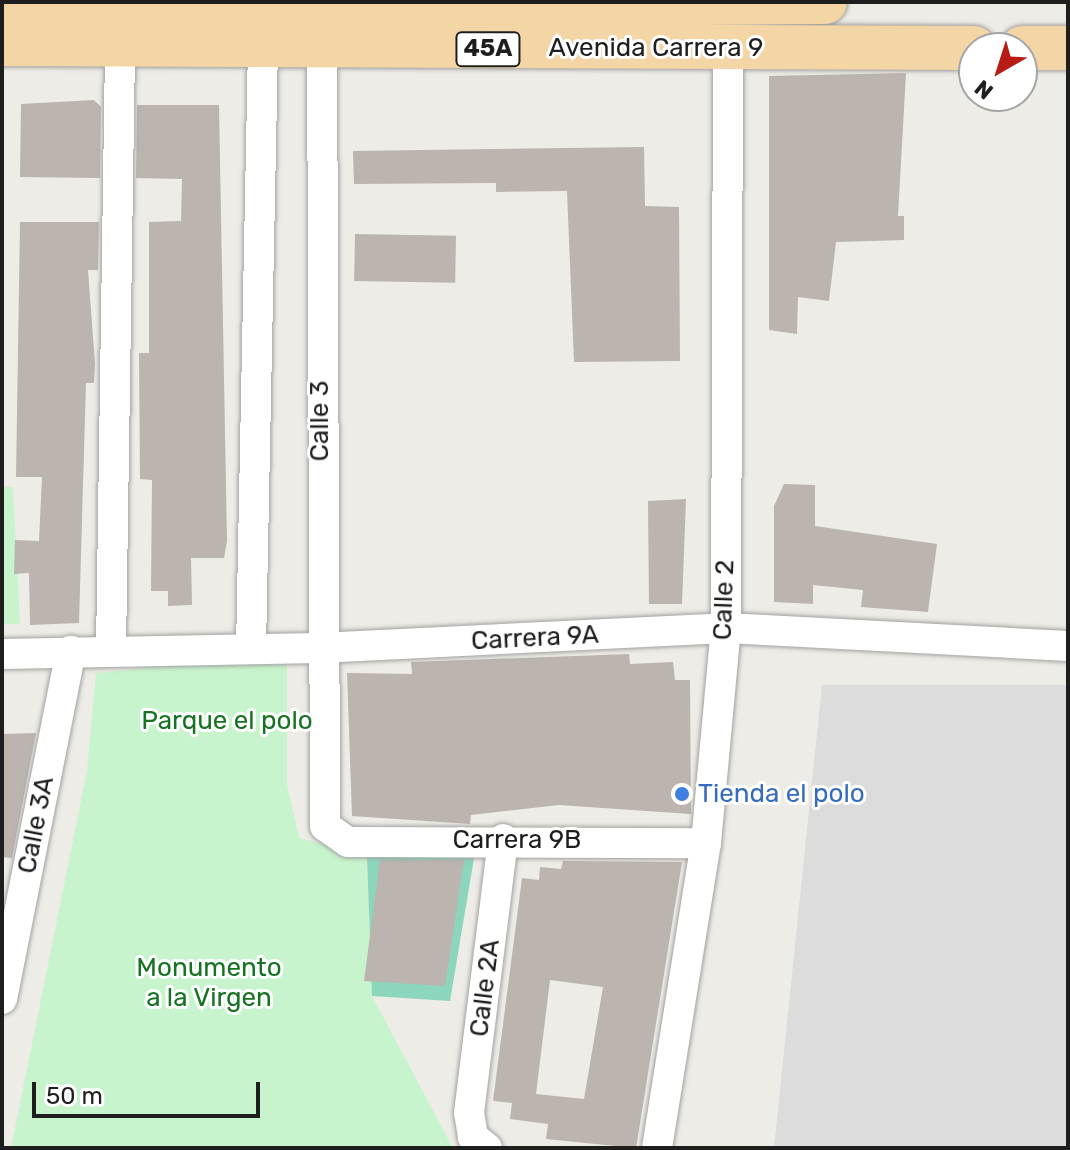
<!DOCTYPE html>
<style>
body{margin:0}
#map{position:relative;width:1070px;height:1150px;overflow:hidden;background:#eeece6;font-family:Rubik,sans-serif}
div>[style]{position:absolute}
.residential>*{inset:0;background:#dcdcdc}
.park>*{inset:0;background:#c7f4cd}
.pitch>*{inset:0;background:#8bd6bc}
.building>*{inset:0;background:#bbb4af;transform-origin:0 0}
.roads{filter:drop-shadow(0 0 2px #a2a2a2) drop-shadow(0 0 2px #a2a2a2)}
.street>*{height:30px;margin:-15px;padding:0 15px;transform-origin:15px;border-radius:15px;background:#fff}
.primary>*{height:44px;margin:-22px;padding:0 22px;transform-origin:22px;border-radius:22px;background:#f3d5a6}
.dots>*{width:22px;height:22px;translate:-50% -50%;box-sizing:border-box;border:4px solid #fff;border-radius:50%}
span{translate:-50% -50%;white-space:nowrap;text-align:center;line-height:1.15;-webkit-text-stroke:6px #fff;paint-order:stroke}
.shield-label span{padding:2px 6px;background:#fff;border:2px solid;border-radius:6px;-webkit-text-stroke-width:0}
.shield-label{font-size:24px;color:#1e1e1e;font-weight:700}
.street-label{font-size:26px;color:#1e1e1e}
.park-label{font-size:26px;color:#177223}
.shop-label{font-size:26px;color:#366cbe}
.left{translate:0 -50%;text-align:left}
.frame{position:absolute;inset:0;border:4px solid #1e1e1e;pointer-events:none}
.north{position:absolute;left:958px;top:32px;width:80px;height:80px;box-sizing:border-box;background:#fff;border:2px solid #a5a5a5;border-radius:50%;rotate:219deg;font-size:22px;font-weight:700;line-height:32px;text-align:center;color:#1e1e1e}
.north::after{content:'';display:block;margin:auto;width:28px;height:36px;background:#b91c14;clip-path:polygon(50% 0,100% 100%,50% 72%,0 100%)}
.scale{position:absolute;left:32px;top:1082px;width:228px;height:36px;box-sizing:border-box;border:4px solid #1e1e1e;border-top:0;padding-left:10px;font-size:24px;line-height:28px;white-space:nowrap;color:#1e1e1e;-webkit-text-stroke:6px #fff;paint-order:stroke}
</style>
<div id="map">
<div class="residential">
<i style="clip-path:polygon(822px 685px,1068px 685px,1068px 1148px,774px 1148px)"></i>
</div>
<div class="park">
<i style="clip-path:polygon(2px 487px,13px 487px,20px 624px,2px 624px)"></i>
<i style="clip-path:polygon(287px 655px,287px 784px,299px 838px,367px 856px,372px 996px,453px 1148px,11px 1148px,87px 771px,96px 673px)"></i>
</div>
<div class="pitch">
<i style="clip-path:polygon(367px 856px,474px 858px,450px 1001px,372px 996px)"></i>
</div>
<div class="building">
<i style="clip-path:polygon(906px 73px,898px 216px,904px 216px,904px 240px,836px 242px,829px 301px,798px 297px,797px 334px,769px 330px,769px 76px)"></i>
<i style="clip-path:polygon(94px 100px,101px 107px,100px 178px,20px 177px,21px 104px)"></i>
<i style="clip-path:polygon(137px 105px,219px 105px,227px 541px,224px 558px,191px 558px,192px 605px,168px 606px,168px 591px,151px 591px,152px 480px,140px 479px,139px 353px,149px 353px,149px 222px,181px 221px,182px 179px,136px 178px)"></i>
<i style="clip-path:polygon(644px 147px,645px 206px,679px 207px,680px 361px,574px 362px,567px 191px,496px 192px,496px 183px,354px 184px,353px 151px)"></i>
<i style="clip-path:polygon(20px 222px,99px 222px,98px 270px,88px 270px,95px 364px,94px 383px,86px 383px,79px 623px,30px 625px,29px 573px,14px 574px,15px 540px,39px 541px,42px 477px,16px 477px)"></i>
<i style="left:355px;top:234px;width:101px;height:47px;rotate:1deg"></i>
<i style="clip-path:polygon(784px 484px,815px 485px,815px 526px,937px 544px,928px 612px,861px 607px,863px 590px,813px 585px,813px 604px,774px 602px,774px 506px)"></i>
<i style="clip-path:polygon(686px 499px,682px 604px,649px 604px,648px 501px)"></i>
<i style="clip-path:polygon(629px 654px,630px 664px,673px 662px,675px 680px,690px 680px,691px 814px,559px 805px,471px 815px,470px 824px,352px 816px,347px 673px,412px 674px,411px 662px)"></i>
<i style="clip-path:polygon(36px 733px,12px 858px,2px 857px,2px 734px)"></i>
<i style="clip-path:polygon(380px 860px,464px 860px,445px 986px,364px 981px)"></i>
<i style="clip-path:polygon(evenodd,563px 861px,682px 862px,636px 1148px,546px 1139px,548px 1124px,510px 1119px,512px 1103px,493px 1101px,522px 878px,539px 880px,540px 867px,561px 869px,563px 861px,550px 980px,603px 987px,584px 1099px,536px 1094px,550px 980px)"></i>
</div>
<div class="roads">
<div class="street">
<i style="left:322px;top:28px;width:798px;rotate:89.78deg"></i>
<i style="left:325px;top:826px;width:28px;rotate:35deg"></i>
<i style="left:348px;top:842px;width:358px;rotate:0.2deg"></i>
<i style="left:251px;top:649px;width:601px;rotate:-88.86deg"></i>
<i style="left:111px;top:650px;width:602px;rotate:-89.14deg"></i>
<i style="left:2px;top:654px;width:317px;rotate:-1.1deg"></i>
<i style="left:319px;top:648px;width:407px;rotate:-2.8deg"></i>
<i style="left:726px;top:628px;width:342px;rotate:3deg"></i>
<i style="left:2px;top:999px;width:355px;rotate:-78.8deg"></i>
<i style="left:487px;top:1148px;width:18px;rotate:-142deg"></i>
<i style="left:473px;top:1137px;width:24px;rotate:-99deg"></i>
<i style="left:469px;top:1113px;width:276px;rotate:-82.9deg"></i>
<i style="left:657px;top:1148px;width:309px;rotate:-80.9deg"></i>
<i style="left:706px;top:843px;width:216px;rotate:-84.7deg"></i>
<i style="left:726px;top:628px;width:580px;rotate:-89.8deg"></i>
</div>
<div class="primary">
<i style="left:2px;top:9px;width:823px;rotate:-0.49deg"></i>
<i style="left:2px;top:44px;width:972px;rotate:0.24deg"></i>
<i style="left:1022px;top:48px;width:46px"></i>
</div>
</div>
<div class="dots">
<i style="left:682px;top:794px;background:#3f7fe0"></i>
</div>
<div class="shield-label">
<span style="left:488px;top:49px">45A</span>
</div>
<div class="street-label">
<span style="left:656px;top:48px">Avenida Carrera 9</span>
<span style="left:320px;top:421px;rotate:-90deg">Calle 3</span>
<span style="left:724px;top:600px;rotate:-88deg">Calle 2</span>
<span style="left:535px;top:638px;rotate:-3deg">Carrera 9A</span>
<span style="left:36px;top:825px;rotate:-79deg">Calle 3A</span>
<span style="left:517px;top:840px">Carrera 9B</span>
<span style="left:485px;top:988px;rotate:-83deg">Calle 2A</span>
</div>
<div class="park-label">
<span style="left:227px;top:721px">Parque el polo</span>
<span style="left:209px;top:983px">Monumento<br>a la Virgen</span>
</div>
<div class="shop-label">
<span class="left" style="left:698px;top:794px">Tienda el polo</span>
</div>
<div class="frame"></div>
<div class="north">N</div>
<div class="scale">50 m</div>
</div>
